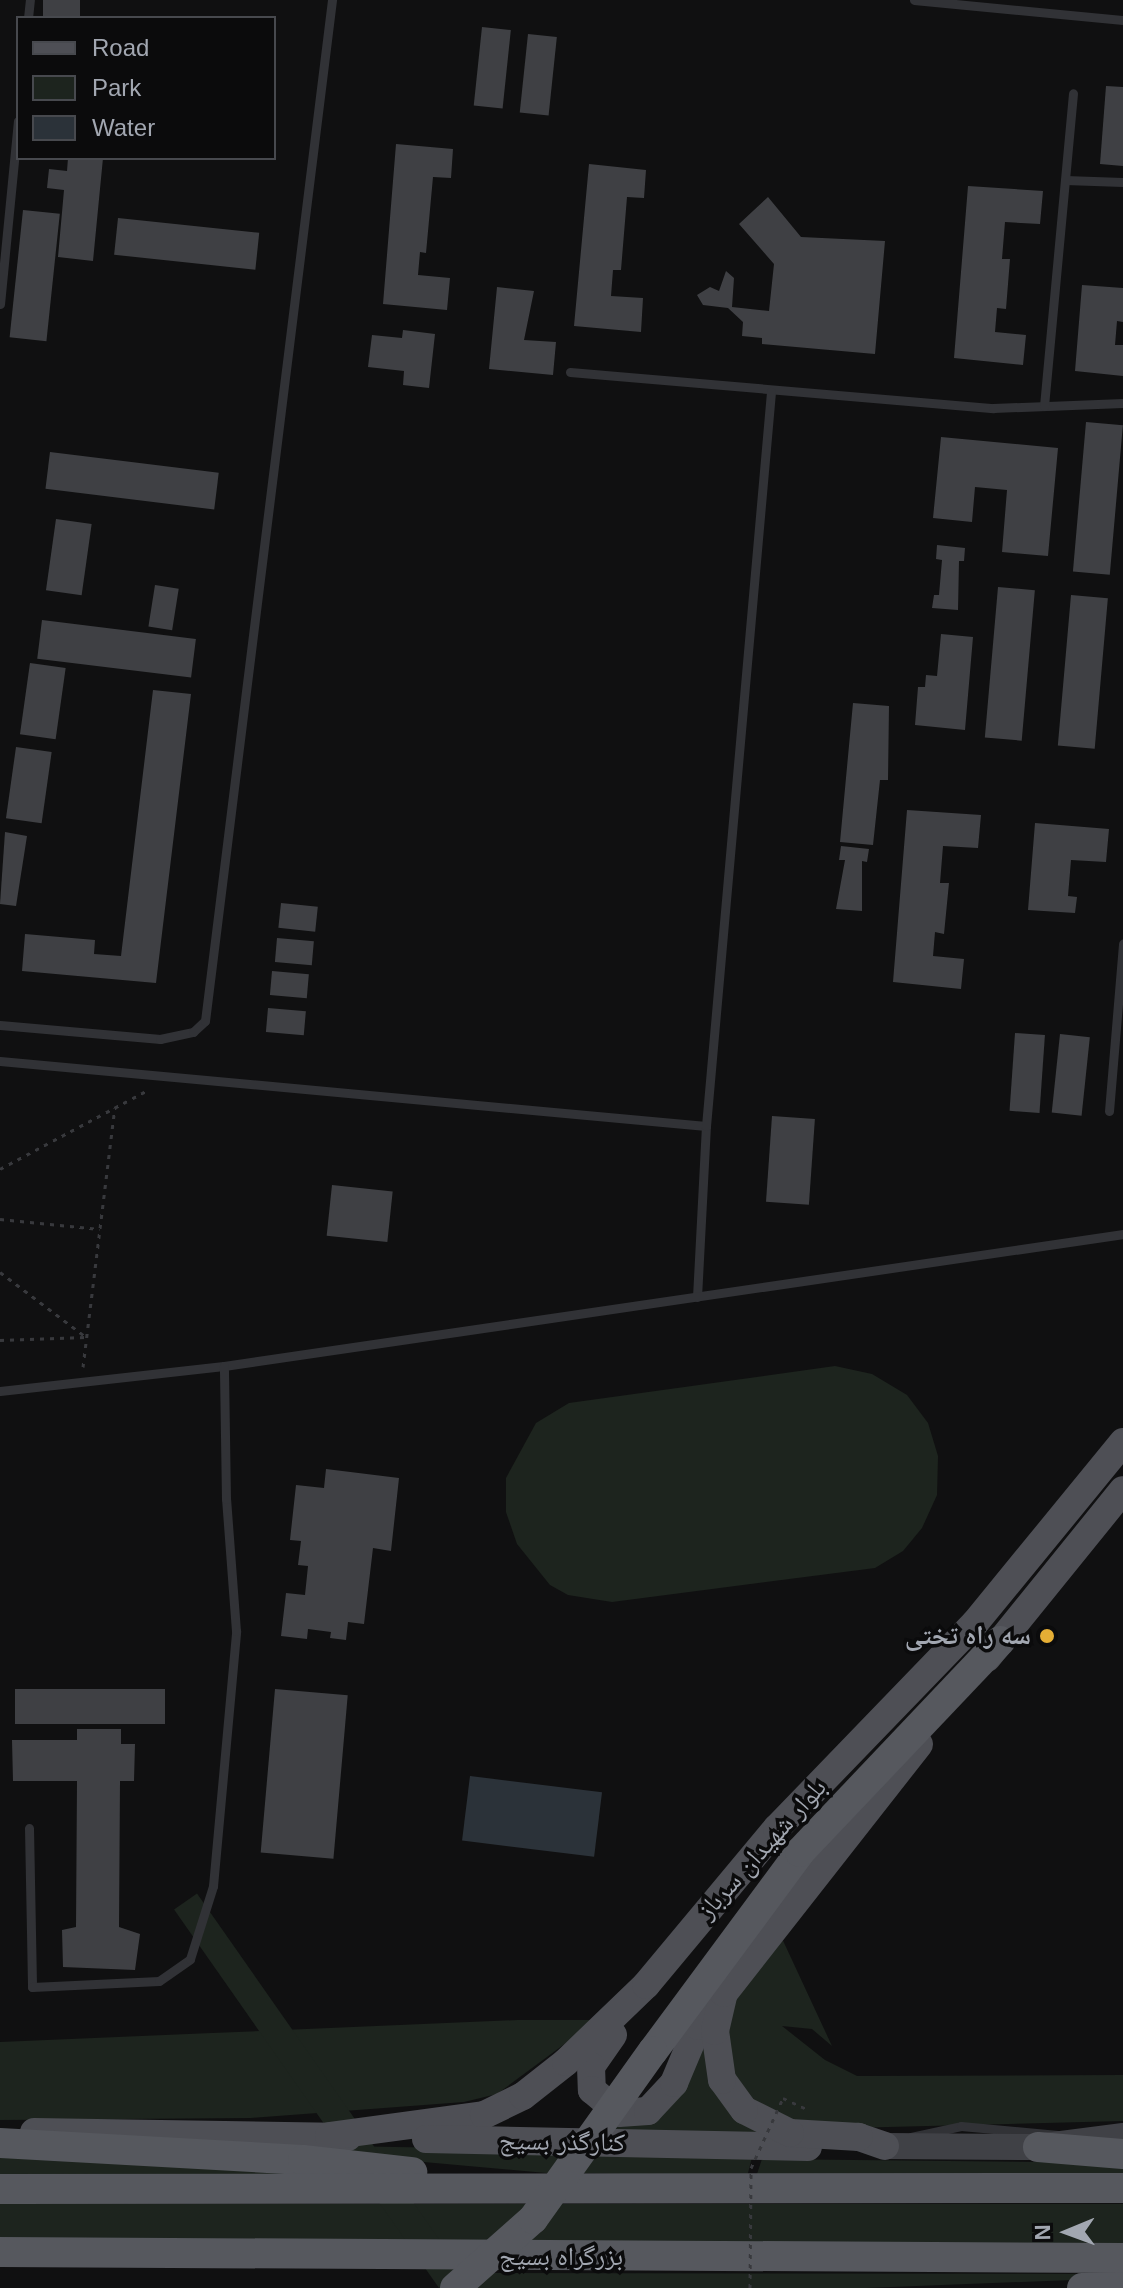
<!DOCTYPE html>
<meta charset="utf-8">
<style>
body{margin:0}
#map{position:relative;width:1123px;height:2288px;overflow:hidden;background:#101011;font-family:Helvetica,"Noto Naskh Arabic",sans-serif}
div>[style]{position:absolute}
.green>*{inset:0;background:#1d241e;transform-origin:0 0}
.water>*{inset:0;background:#2b3239;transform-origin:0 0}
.building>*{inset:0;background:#3f4044;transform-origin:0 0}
.path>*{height:3px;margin-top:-1.5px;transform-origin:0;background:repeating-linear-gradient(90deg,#38393d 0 4px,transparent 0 10px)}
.service>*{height:9px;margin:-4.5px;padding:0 4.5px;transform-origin:4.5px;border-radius:4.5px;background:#313236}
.secondary>*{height:26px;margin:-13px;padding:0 13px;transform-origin:13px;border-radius:13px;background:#404146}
.primary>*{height:28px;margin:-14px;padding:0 14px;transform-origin:14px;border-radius:14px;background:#4e4f55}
.trunk>*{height:30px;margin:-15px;padding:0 15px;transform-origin:15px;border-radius:15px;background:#56585e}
.path-bridge>*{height:3px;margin-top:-1.5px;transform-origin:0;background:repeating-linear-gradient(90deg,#38393d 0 4px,transparent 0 10px)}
.trunk-bridge>*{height:30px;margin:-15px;padding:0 15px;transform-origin:15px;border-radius:15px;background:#56585e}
.dots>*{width:22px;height:22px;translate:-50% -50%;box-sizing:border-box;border:4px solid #0b0b0c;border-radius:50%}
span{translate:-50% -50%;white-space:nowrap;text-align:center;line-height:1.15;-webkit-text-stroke:7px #0b0b0c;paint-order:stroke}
.poi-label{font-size:26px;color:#a2a7b1;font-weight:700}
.right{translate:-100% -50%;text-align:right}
.street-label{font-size:26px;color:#a2a7b1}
.legend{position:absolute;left:16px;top:16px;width:260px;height:144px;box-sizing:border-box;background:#0b0b0c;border:2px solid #47494e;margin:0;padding:10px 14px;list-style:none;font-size:24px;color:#a2a7b1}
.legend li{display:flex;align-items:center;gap:16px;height:40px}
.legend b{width:40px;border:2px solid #47494e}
.north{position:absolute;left:1027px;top:2192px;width:80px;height:80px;-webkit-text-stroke:6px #0b0b0c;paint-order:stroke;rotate:269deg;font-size:22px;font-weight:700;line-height:32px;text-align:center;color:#a2a7b1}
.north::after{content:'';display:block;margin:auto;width:28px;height:36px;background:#a2a7b1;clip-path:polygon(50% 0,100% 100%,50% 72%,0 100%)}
</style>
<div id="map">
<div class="green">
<i style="clip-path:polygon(835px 1366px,872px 1374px,907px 1395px,928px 1423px,938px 1456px,937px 1495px,922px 1528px,903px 1551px,875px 1568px,612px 1602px,568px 1595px,550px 1585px,517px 1544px,506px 1512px,506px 1478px,536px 1423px,569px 1403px)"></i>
<i style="clip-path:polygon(779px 1932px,832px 2046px,812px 2029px,782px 2026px,825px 2060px,857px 2076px,1123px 2075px,1123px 2121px,808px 2129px,752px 2108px,723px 2056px,723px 2021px)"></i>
<i style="clip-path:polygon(518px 2020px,597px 2020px,497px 2094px,464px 2102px,251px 2118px,0 2120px,0 2042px)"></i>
<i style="clip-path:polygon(708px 2034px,765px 2129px,758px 2141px,609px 2134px)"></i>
<i style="clip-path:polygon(224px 2144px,574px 2150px,557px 2174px)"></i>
<i style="clip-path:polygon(596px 2150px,753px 2153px,747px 2177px,581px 2173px)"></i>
<i style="clip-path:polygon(0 2151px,420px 2180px,0 2175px)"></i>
<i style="clip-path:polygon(762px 2159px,1123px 2163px,1123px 2178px,756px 2177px)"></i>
<i style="left:0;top:2204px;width:1123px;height:39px"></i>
<i style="left:462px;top:2272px;width:28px;height:462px;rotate:145deg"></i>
<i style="clip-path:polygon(492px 2273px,1123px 2274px,1123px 2278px,866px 2288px,472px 2288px)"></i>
</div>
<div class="water">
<i style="left:470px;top:1776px;width:133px;height:65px;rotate:7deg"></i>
</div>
<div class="building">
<i style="left:43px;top:0;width:37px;height:18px"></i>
<i style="left:482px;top:27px;width:29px;height:79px;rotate:6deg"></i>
<i style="left:528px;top:34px;width:29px;height:79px;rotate:6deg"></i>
<i style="clip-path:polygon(1106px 86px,1123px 87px,1123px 166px,1100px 164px)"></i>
<i style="clip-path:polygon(396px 144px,453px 149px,451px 178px,433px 177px,426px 253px,420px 252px,418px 275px,450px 278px,447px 310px,383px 304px)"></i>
<i style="clip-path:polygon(68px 158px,103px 158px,93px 261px,58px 257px,64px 190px,47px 188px,49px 169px,67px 171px)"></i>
<i style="clip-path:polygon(589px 164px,646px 170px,644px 198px,627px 197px,621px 270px,613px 270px,611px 296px,643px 298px,641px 332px,574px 326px)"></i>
<i style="clip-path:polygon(968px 186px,1043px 191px,1040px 224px,1005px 222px,1002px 259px,1010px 259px,1006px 309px,997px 308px,995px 332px,1026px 335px,1023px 365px,954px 358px)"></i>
<i style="clip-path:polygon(768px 197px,801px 237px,885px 241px,875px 354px,762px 344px,762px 338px,742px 336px,743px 322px,728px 308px,703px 305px,697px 295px,710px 287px,719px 291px,726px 271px,734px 278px,732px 307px,769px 311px,774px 264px,739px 224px)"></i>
<i style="left:23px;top:210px;width:37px;height:128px;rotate:6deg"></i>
<i style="left:118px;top:218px;width:142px;height:37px;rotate:6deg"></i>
<i style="clip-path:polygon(1082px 285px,1123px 288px,1123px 322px,1117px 321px,1115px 345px,1123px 345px,1123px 376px,1075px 371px)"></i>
<i style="clip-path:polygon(497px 287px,534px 291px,524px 340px,556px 342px,553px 375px,489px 369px)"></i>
<i style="clip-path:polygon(403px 330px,435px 334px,429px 388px,403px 385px,404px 371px,368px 367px,372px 335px,402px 338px)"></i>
<i style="left:1086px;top:422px;width:37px;height:150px;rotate:5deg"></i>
<i style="clip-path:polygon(941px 437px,1058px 448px,1048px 556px,1002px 552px,1007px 490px,975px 487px,972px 522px,933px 518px)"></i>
<i style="left:50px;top:452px;width:170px;height:37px;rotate:7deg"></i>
<i style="left:56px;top:519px;width:36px;height:72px;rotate:8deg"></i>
<i style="clip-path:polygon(937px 545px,965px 548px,964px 561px,959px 561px,958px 610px,932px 608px,934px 595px,939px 595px,942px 560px,936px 559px)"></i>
<i style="left:155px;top:585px;width:24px;height:42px;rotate:9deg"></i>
<i style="left:998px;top:587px;width:37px;height:151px;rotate:5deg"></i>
<i style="left:1071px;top:595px;width:37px;height:151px;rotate:5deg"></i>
<i style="left:42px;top:620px;width:155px;height:39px;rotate:7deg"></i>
<i style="clip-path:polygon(941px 634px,973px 637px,965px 730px,915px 725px,918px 687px,925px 687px,926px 675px,937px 676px)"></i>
<i style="left:30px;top:663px;width:36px;height:72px;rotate:8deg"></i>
<i style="clip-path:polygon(153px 690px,191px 694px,156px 983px,22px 971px,25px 934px,95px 940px,94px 954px,121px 956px)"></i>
<i style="clip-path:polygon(853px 703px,889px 706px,888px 780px,880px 780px,873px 845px,840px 842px)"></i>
<i style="left:16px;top:747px;width:36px;height:72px;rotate:8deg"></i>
<i style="clip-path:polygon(907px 810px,981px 815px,978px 848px,943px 846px,940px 883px,949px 883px,944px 934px,935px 932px,933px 956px,964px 959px,961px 989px,893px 982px)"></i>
<i style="clip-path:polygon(1035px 823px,1109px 829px,1106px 862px,1071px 860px,1068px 896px,1077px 897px,1075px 913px,1028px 910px)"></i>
<i style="clip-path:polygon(5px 832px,27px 836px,16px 906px,0 904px)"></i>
<i style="clip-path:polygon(841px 846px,869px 849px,867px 862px,862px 861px,862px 911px,836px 909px,845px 860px,839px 860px)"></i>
<i style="left:281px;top:903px;width:37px;height:25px;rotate:6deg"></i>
<i style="left:277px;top:938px;width:37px;height:24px;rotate:5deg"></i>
<i style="left:272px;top:971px;width:37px;height:24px;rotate:5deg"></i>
<i style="left:268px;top:1008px;width:38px;height:24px;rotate:5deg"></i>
<i style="left:1015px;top:1033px;width:30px;height:78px;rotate:4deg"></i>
<i style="left:1060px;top:1034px;width:30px;height:79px;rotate:6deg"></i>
<i style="left:772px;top:1116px;width:43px;height:86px;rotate:4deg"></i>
<i style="left:332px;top:1185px;width:61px;height:51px;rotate:6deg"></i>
<i style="clip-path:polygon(326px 1469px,399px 1478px,391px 1551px,373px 1548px,364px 1624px,348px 1622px,346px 1640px,330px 1638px,331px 1632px,308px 1629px,307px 1639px,281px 1636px,286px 1593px,305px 1595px,308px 1566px,298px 1565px,301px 1541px,290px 1540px,296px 1485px,324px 1488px)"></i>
<i style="left:15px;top:1689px;width:150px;height:35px"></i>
<i style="left:275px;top:1689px;width:73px;height:164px;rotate:5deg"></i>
<i style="clip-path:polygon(77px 1729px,121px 1729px,121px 1744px,135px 1744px,134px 1781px,120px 1781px,119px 1927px,140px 1934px,135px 1970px,63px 1967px,62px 1930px,76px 1927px,77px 1781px,13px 1781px,12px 1740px,77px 1740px)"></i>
</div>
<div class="path">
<i style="left:0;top:1169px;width:168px;rotate:-28.1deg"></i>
<i style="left:0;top:1219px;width:100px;rotate:5.7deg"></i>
<i style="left:0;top:1272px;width:108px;rotate:37.1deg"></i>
<i style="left:0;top:1340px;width:86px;rotate:-2deg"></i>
<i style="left:83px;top:1367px;width:261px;rotate:-83deg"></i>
<i style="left:783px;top:2098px;width:29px;rotate:25deg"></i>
</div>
<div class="service">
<i style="left:914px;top:0;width:210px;rotate:5.5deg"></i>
<i style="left:28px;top:18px;width:18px;rotate:-84deg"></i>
<i style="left:1065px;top:180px;width:58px;rotate:2deg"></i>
<i style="left:0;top:304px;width:184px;rotate:-84.4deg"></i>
<i style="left:570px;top:372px;width:425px;rotate:4.9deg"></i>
<i style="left:993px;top:408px;width:130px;rotate:-2.2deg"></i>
<i style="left:1044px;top:406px;width:314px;rotate:-84.7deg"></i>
<i style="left:0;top:1025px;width:161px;rotate:5deg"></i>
<i style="left:160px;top:1039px;width:34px;rotate:-12deg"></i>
<i style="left:193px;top:1032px;width:16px;rotate:-43deg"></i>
<i style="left:205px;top:1021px;width:1029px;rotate:-82.91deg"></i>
<i style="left:0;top:1061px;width:709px;rotate:5.26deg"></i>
<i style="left:1109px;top:1111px;width:168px;rotate:-85.2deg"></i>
<i style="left:697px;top:1297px;width:171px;rotate:-87deg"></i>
<i style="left:706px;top:1126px;width:737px;rotate:-84.94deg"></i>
<i style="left:0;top:1391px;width:225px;rotate:-6.4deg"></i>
<i style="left:224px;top:1366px;width:909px;rotate:-8.35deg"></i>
<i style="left:29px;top:1828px;width:159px;rotate:88.9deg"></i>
<i style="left:32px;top:1987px;width:127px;rotate:-2.7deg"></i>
<i style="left:159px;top:1981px;width:38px;rotate:-35deg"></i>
<i style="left:190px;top:1959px;width:77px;rotate:-72.5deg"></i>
<i style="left:213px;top:1886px;width:256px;rotate:-84.8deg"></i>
<i style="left:236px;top:1631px;width:132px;rotate:-94.3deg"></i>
<i style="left:226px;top:1499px;width:133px;rotate:-90.9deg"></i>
<i style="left:911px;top:2137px;width:51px;rotate:-12.4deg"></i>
<i style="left:961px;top:2126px;width:97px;rotate:5.3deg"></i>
</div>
<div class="secondary">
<i style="left:885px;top:2146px;width:153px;rotate:0.4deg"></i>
<i style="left:1038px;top:2147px;width:86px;rotate:-7.4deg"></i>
</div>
<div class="primary">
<i style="left:987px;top:1658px;width:216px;rotate:-51deg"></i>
<i style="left:613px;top:2035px;width:38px;rotate:125deg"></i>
<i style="left:591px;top:2066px;width:24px;rotate:88deg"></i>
<i style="left:592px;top:2090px;width:35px;rotate:40deg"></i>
<i style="left:619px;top:2113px;width:29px;rotate:-4deg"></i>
<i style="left:648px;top:2111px;width:38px;rotate:-47deg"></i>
<i style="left:674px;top:2083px;width:62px;rotate:-67.2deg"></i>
<i style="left:698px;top:2026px;width:29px;rotate:-54deg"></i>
<i style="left:34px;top:2132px;width:314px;rotate:0.9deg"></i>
<i style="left:329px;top:2136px;width:156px;rotate:-7.7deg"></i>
<i style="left:484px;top:2115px;width:43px;rotate:-26deg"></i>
<i style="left:523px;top:2096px;width:55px;rotate:-38.3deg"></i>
<i style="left:566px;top:2062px;width:111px;rotate:-43.9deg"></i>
<i style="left:646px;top:1985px;width:204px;rotate:-50.2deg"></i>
<i style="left:777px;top:1828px;width:285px;rotate:-46deg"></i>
<i style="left:975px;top:1623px;width:234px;rotate:-50.7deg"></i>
<i style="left:426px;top:2139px;width:382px;rotate:1.2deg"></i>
<i style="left:885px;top:2146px;width:28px;rotate:-161deg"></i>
<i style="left:859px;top:2137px;width:69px;rotate:-176.7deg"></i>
<i style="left:790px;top:2133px;width:51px;rotate:-153.4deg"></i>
<i style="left:744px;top:2110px;width:37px;rotate:-126deg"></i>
<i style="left:722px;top:2080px;width:49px;rotate:-98.1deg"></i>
<i style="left:715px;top:2031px;width:39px;rotate:-77deg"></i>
<i style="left:724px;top:1993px;width:316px;rotate:-51.9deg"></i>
</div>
<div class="trunk">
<i style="left:653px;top:2051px;width:247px;rotate:-53.5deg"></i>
<i style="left:800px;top:1852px;width:291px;rotate:-46.5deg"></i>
<i style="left:0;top:2143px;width:303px;rotate:3.2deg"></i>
<i style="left:303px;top:2160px;width:110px;rotate:6.3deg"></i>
<i style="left:1038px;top:2147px;width:85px;rotate:4.7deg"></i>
<i style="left:0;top:2189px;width:1123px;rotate:-0.05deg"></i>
<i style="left:0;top:2252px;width:1123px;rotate:0.31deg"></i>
<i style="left:1082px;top:2288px;width:41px;rotate:-1.4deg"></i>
</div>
<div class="path-bridge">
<i style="left:750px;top:2288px;width:120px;rotate:-89.5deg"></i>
<i style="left:751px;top:2168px;width:77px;rotate:-65.4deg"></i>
</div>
<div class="trunk-bridge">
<i style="left:455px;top:2288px;width:104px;rotate:-41.5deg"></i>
<i style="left:533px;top:2219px;width:206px;rotate:-54.5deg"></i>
</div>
<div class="dots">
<i style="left:1047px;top:1636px;background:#e5ae35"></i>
</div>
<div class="poi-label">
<span class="right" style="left:1031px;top:1636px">سه راه تختی</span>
</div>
<div class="street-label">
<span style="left:762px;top:1849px;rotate:-48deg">بلوار شهیدان سرباز</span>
<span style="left:562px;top:2142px;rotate:1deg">کنارگذر بسیج</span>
<span style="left:561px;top:2257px">بزرگراه بسیج</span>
</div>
<ul class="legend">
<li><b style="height:10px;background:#4e4f55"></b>Road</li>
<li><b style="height:22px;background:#1d241e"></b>Park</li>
<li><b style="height:22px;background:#2b3239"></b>Water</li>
</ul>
<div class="north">N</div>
</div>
